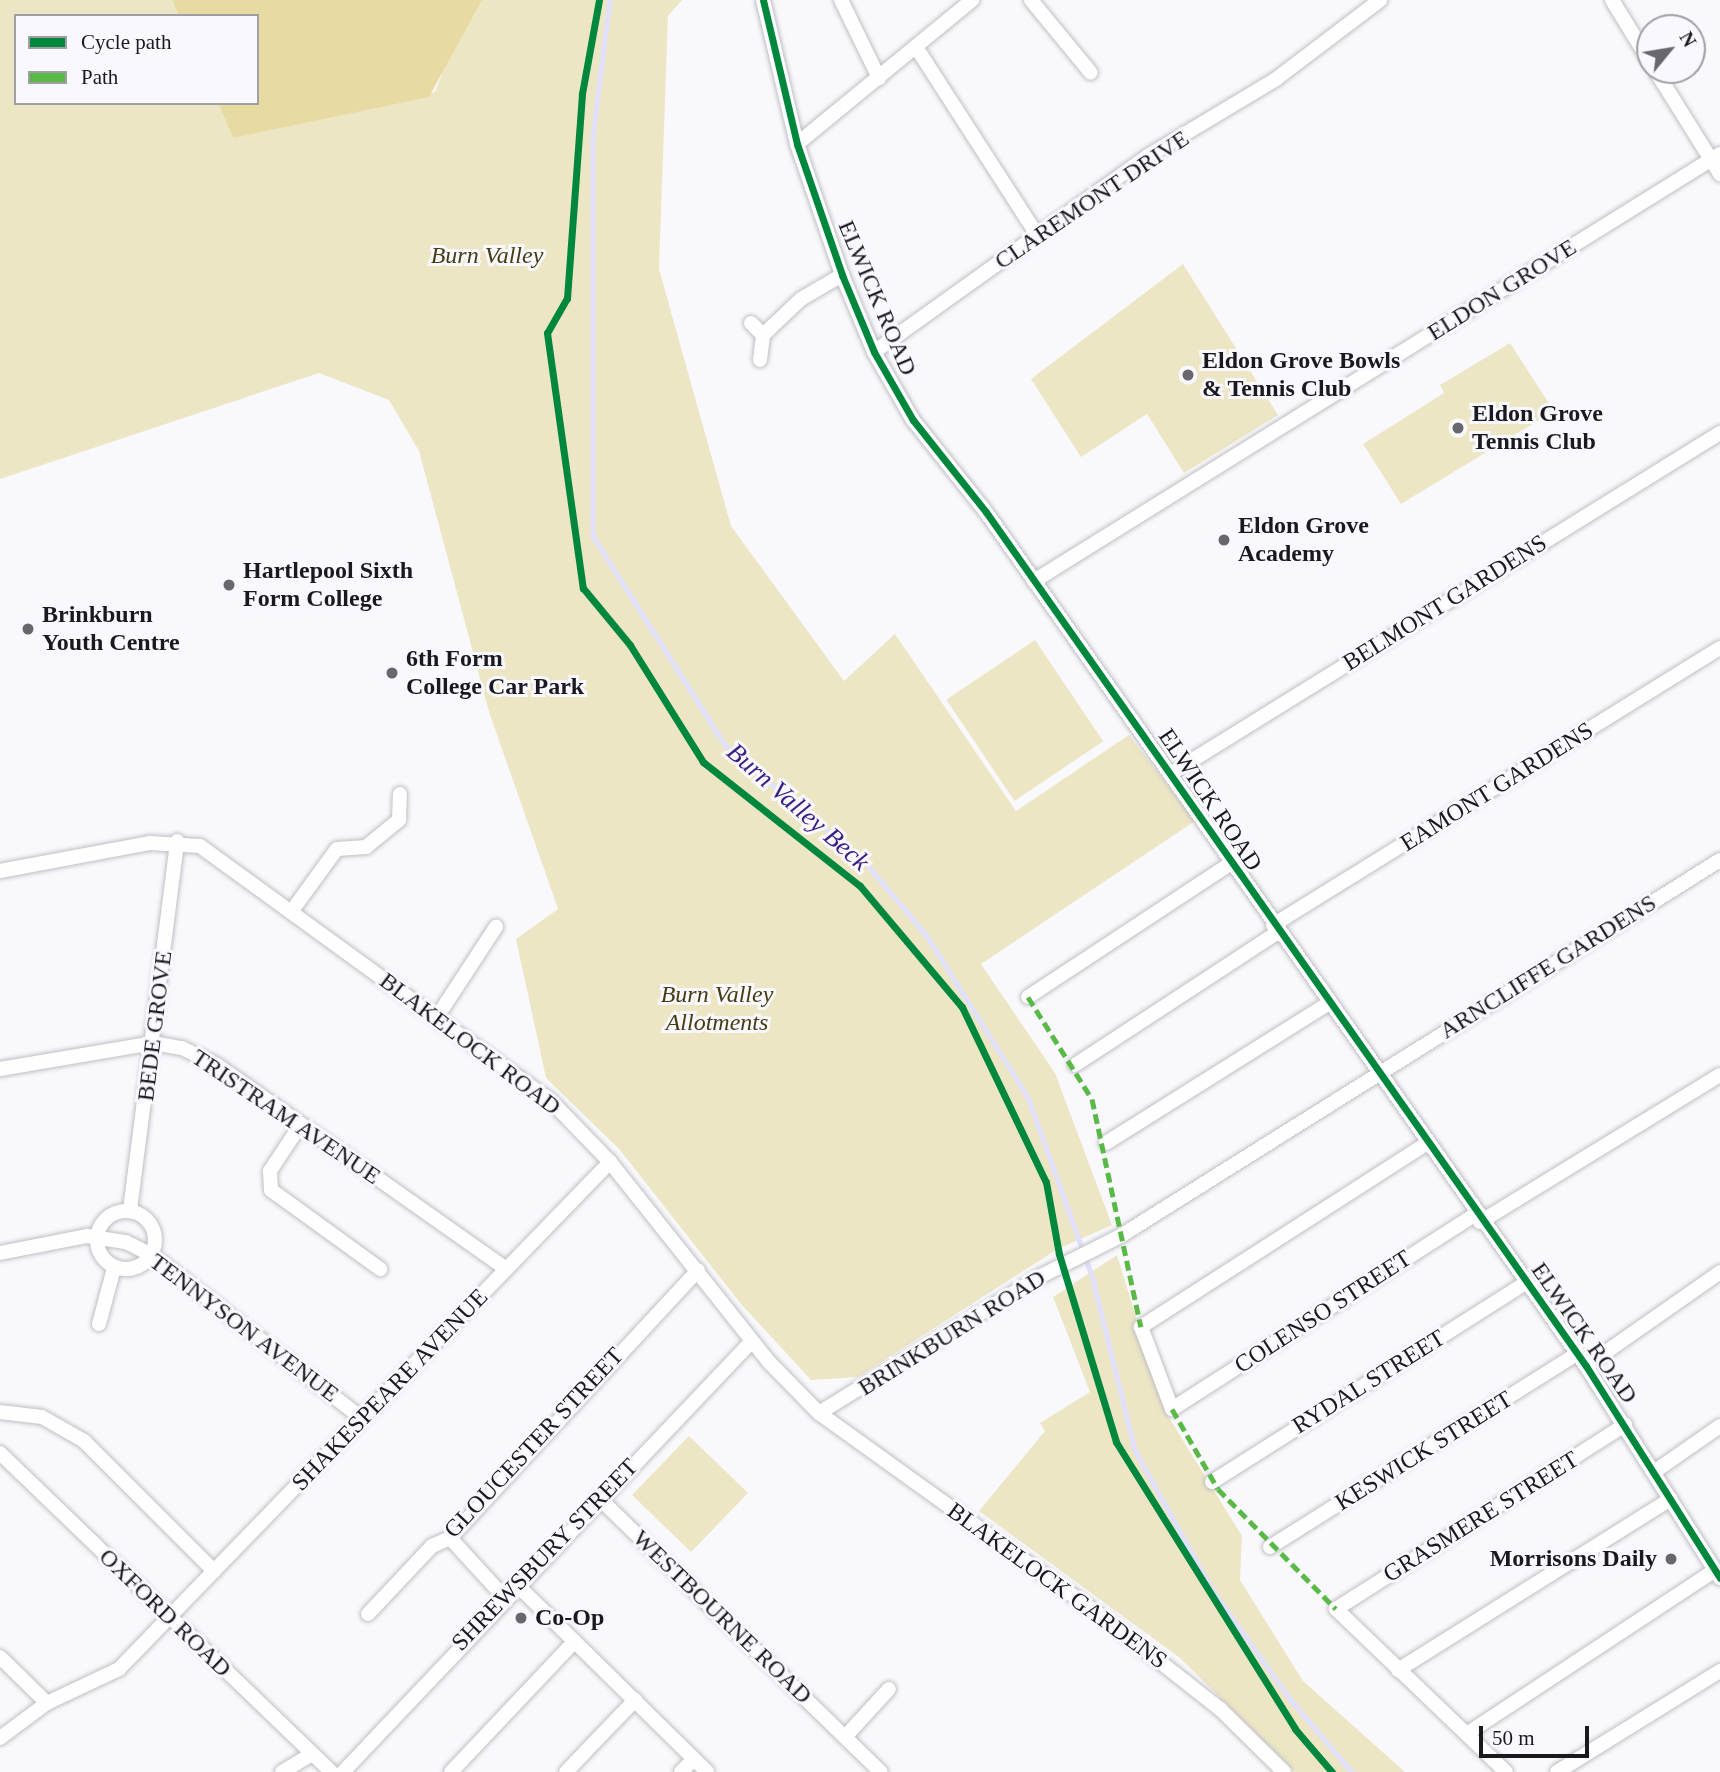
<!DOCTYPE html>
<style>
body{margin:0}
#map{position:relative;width:1720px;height:1772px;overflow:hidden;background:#f9f9fd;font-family:Georgia,serif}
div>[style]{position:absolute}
.green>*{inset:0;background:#ede6c5;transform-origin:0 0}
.forest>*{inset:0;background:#e7dba3}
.stream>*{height:4.5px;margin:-2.25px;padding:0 2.25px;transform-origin:2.25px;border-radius:2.25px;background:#e1e0fc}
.roads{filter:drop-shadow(0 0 2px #bfbfc3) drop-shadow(0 0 2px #bfbfc3)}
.minor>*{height:14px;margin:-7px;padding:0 7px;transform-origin:7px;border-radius:7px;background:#fefeff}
.minor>.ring{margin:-7px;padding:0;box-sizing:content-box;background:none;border:14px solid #fefeff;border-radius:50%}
.quiet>*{height:5px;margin-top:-2.5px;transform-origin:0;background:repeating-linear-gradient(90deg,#58b947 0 10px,transparent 0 15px)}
.cycleway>*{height:7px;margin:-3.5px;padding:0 3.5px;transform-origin:3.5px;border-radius:3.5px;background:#00873e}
.dots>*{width:19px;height:19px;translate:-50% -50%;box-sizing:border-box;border:4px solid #f8f8fe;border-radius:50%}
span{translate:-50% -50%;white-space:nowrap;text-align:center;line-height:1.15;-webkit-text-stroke:6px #f8f8fe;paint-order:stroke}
.street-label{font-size:24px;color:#19191e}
.park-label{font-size:24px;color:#463c10;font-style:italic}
.poi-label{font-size:24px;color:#19191e;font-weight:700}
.left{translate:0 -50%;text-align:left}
.right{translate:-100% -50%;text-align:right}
.water-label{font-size:26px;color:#391f84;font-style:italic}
.legend{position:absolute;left:14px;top:14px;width:245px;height:91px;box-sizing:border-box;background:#f8f8fe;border:2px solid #9f9fa4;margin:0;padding:9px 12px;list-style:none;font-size:21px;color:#19191e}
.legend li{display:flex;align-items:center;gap:14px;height:35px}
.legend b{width:35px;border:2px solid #9f9fa4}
.north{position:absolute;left:1636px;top:14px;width:70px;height:70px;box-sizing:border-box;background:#f8f8fe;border:2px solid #9f9fa4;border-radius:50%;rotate:60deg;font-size:19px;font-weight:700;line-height:28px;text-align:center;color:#19191e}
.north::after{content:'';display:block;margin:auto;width:24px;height:32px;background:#67676c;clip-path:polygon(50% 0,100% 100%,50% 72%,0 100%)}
.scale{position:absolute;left:1479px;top:1726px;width:110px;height:32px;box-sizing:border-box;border:4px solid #19191e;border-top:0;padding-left:9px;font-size:21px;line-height:24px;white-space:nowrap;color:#19191e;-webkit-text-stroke:5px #f8f8fe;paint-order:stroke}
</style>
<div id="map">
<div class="green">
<i style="clip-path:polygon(0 0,172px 0,179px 16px,16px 16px,16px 103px,218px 103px,233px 138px,435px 92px,471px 0,682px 0,668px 16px,659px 269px,731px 526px,844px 681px,895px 634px,1016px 811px,1129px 735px,1195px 821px,981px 964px,1055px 1073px,1112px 1225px,1056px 1250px,858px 1377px,811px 1380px,741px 1304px,619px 1149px,546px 1078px,516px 939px,558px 909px,489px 712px,419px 451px,389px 400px,319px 373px,0 479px)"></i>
<i style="clip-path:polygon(1183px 264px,1278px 415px,1184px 473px,1147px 414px,1081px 457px,1031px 379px)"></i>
<i style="clip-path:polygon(1510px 343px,1554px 411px,1401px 504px,1363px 444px,1444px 393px,1440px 385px)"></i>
<i style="left:1035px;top:640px;width:122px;height:107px;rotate:56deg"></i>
<i style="clip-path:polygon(1117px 1255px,1165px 1411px,1242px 1536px,1240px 1580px,1303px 1681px,1405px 1772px,1295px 1772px,1180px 1658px,979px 1511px,1045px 1431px,1040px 1423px,1090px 1392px,1053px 1297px)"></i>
<i style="left:689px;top:1436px;width:82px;height:82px;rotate:44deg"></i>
</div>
<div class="forest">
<i style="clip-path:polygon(172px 0,482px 0,429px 97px,233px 138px,218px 103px,257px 103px,257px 16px,179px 16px)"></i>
</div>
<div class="stream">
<i style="left:610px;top:0;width:138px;rotate:97.1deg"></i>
<i style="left:593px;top:137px;width:399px;rotate:90deg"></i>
<i style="left:593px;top:536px;width:247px;rotate:57.7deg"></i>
<i style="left:725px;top:745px;width:184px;rotate:39.9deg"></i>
<i style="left:866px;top:863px;width:95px;rotate:50.1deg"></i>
<i style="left:927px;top:936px;width:190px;rotate:57.9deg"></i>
<i style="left:1028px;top:1097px;width:193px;rotate:70.3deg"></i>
<i style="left:1093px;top:1279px;width:176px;rotate:76.2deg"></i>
<i style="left:1135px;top:1450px;width:159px;rotate:61deg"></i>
<i style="left:1212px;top:1589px;width:136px;rotate:54.6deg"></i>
<i style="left:1291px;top:1700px;width:94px;rotate:49.7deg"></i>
</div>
<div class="roads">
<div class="minor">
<i style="left:763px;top:0;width:148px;rotate:76.7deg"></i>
<i style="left:797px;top:144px;width:139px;rotate:71deg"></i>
<i style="left:842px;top:275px;width:83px;rotate:67.4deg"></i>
<i style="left:874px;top:352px;width:78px;rotate:60.2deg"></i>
<i style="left:913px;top:420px;width:117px;rotate:51.6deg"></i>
<i style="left:986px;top:512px;width:1044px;rotate:54.91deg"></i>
<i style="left:1586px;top:1366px;width:251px;rotate:57.7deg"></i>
<i style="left:841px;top:0;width:87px;rotate:64deg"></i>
<i style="left:1031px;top:0;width:94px;rotate:50.6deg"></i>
<i style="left:1612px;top:0;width:73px;rotate:58.5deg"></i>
<i style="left:916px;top:47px;width:224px;rotate:57.2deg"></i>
<i style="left:1655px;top:70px;width:123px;rotate:58deg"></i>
<i style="left:797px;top:144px;width:227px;rotate:-39.4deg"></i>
<i style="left:751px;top:323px;width:17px;rotate:45deg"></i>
<i style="left:874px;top:352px;width:337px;rotate:-35.6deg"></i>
<i style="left:1148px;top:156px;width:149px;rotate:-31deg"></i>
<i style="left:1276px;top:79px;width:131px;rotate:-37.2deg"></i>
<i style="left:760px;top:360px;width:25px;rotate:-83deg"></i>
<i style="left:763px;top:335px;width:52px;rotate:-43.5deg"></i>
<i style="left:801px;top:299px;width:48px;rotate:-30.3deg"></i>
<i style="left:1034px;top:581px;width:808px;rotate:-31.9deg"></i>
<i style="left:1170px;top:774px;width:647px;rotate:-31.8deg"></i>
<i style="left:0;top:871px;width:153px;rotate:-10.6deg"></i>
<i style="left:150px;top:843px;width:50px;rotate:3.4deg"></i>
<i style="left:200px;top:846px;width:434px;rotate:36deg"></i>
<i style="left:551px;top:1101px;width:85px;rotate:46deg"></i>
<i style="left:610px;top:1162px;width:256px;rotate:51.5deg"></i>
<i style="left:769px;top:1362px;width:71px;rotate:45.6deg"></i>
<i style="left:819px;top:1413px;width:355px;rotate:35.7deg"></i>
<i style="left:1107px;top:1620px;width:144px;rotate:38.2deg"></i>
<i style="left:1220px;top:1709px;width:90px;rotate:44.5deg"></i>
<i style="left:291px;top:912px;width:78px;rotate:-53.9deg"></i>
<i style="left:337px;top:849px;width:29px;rotate:-4deg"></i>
<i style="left:366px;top:847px;width:43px;rotate:-39.3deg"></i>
<i style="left:399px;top:820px;width:26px;rotate:-88deg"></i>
<i style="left:1273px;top:925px;width:526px;rotate:-31.79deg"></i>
<i style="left:1028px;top:997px;width:242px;rotate:-33.4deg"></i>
<i style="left:437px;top:1017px;width:108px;rotate:-56.8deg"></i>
<i style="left:1075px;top:1065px;width:243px;rotate:-33.2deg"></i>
<i style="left:0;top:1069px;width:155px;rotate:-9.6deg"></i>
<i style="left:153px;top:1043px;width:29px;rotate:10deg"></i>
<i style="left:182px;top:1048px;width:39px;rotate:26deg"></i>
<i style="left:217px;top:1065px;width:354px;rotate:35.2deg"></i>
<i style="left:301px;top:1124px;width:56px;rotate:123.4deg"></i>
<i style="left:270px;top:1171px;width:19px;rotate:87deg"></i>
<i style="left:271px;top:1190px;width:135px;rotate:35.9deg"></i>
<i style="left:1106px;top:1143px;width:262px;rotate:-32.1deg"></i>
<i style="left:1426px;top:1144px;width:339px;rotate:147.3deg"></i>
<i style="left:1141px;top:1327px;width:88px;rotate:69.3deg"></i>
<i style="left:1172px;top:1409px;width:359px;rotate:-32.7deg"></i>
<i style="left:130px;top:1210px;width:372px;rotate:-82.7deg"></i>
<i class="ring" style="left:97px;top:1211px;width:44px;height:44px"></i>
<i style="left:1480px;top:1222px;width:281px;rotate:-31.5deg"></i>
<i style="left:0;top:1253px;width:89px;rotate:-11.1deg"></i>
<i style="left:87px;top:1236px;width:39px;rotate:9deg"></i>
<i style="left:126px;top:1242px;width:29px;rotate:27deg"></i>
<i style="left:152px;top:1255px;width:267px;rotate:37.9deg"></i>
<i style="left:99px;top:1324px;width:58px;rotate:-75deg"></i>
<i style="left:1586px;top:1366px;width:164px;rotate:-35deg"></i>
<i style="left:0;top:1412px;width:42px;rotate:6.8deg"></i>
<i style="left:42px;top:1417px;width:48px;rotate:29.7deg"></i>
<i style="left:84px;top:1441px;width:184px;rotate:45deg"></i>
<i style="left:819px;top:1413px;width:259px;rotate:-31.7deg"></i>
<i style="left:1039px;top:1277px;width:93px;rotate:-26.8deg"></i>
<i style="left:1122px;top:1235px;width:706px;rotate:-32.09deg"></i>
<i style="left:0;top:1453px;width:460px;rotate:43.9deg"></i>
<i style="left:1654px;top:1472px;width:80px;rotate:-34.9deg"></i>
<i style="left:1212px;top:1482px;width:372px;rotate:-32.4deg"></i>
<i style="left:599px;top:1498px;width:393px;rotate:44.2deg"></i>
<i style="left:450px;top:1538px;width:80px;rotate:47.5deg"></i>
<i style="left:1270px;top:1547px;width:363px;rotate:-32.2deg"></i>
<i style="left:516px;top:1584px;width:268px;rotate:44.5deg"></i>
<i style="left:368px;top:1614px;width:93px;rotate:-46.7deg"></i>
<i style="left:432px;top:1546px;width:20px;rotate:-24deg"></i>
<i style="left:450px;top:1538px;width:365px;rotate:-47.2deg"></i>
<i style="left:0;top:1657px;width:66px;rotate:44.4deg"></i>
<i style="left:1398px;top:1670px;width:322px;rotate:-32.1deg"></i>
<i style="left:1468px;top:1733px;width:296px;rotate:-33.4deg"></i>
<i style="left:845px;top:1737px;width:65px;rotate:-47.5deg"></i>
<i style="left:0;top:1738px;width:59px;rotate:-36.7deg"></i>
<i style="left:47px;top:1703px;width:80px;rotate:-25.3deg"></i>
<i style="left:119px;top:1669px;width:706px;rotate:-45.92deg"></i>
<i style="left:282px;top:1772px;width:35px;rotate:-31deg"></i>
<i style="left:343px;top:1772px;width:593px;rotate:-46.5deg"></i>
<i style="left:451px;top:1772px;width:180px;rotate:-46.6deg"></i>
<i style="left:566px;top:1772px;width:100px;rotate:-46.2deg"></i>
<i style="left:681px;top:1772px;width:18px;rotate:-45deg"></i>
<i style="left:1506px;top:1772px;width:236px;rotate:-136.2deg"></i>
<i style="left:1336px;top:1609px;width:343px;rotate:-32.5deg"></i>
<i style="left:1557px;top:1772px;width:192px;rotate:-31.8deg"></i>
</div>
</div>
<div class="quiet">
<i style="left:1028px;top:997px;width:120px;rotate:57.9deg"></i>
<i style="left:1092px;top:1099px;width:233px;rotate:77.9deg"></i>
<i style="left:1172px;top:1409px;width:92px;rotate:60.1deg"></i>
<i style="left:1218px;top:1489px;width:168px;rotate:45.5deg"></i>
</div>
<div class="cycleway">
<i style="left:599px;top:0;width:96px;rotate:100.3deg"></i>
<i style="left:582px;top:94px;width:205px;rotate:94.2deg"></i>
<i style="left:567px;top:298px;width:40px;rotate:119.7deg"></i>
<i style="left:547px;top:333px;width:258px;rotate:82deg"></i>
<i style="left:583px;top:588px;width:74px;rotate:50.5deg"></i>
<i style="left:630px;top:645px;width:138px;rotate:58deg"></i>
<i style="left:703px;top:762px;width:200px;rotate:38.3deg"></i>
<i style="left:860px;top:886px;width:158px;rotate:49.9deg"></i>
<i style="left:962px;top:1007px;width:194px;rotate:64.4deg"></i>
<i style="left:1046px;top:1182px;width:73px;rotate:79.8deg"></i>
<i style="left:1059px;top:1254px;width:196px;rotate:73.1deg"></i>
<i style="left:1116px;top:1442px;width:338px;rotate:58deg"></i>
<i style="left:1295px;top:1729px;width:57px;rotate:49.3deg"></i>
<i style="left:763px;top:0;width:148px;rotate:76.7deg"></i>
<i style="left:797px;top:144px;width:139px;rotate:71deg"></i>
<i style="left:842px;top:275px;width:83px;rotate:67.4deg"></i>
<i style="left:874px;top:352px;width:78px;rotate:60.2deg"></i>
<i style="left:913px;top:420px;width:117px;rotate:51.6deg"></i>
<i style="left:986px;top:512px;width:1044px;rotate:54.91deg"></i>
<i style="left:1586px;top:1366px;width:251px;rotate:57.7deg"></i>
</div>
<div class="dots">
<i style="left:1188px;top:375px;background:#67676c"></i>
<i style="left:1458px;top:428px;background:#67676c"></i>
<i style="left:1224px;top:540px;background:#67676c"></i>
<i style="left:229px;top:585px;background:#67676c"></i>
<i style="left:28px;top:629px;background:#67676c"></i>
<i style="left:392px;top:673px;background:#67676c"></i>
<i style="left:1671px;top:1559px;background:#67676c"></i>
<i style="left:521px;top:1618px;background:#67676c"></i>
</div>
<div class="street-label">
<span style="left:1092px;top:200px;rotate:-34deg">CLAREMONT DRIVE</span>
<span style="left:1502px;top:290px;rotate:-32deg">ELDON GROVE</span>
<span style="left:877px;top:298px;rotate:67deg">ELWICK ROAD</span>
<span style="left:1445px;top:603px;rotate:-32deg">BELMONT GARDENS</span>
<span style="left:1497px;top:787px;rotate:-32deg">EAMONT GARDENS</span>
<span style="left:1210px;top:800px;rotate:56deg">ELWICK ROAD</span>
<span style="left:1548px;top:967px;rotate:-32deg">ARNCLIFFE GARDENS</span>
<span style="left:155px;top:1026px;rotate:-83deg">BEDE GROVE</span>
<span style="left:470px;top:1044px;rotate:37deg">BLAKELOCK ROAD</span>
<span style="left:286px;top:1117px;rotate:34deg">TRISTRAM AVENUE</span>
<span style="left:1323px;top:1312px;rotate:-33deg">COLENSO STREET</span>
<span style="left:244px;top:1328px;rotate:37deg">TENNYSON AVENUE</span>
<span style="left:952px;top:1333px;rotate:-32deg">BRINKBURN ROAD</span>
<span style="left:1584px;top:1333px;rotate:55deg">ELWICK ROAD</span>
<span style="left:1369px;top:1382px;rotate:-32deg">RYDAL STREET</span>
<span style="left:390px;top:1390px;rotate:-46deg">SHAKESPEARE AVENUE</span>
<span style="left:534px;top:1443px;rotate:-47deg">GLOUCESTER STREET</span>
<span style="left:1424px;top:1451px;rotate:-32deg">KESWICK STREET</span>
<span style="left:1481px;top:1517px;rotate:-32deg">GRASMERE STREET</span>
<span style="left:545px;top:1555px;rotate:-46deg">SHREWSBURY STREET</span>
<span style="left:1057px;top:1586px;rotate:36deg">BLAKELOCK GARDENS</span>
<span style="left:165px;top:1613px;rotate:44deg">OXFORD ROAD</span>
<span style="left:722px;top:1617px;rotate:44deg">WESTBOURNE ROAD</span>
</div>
<div class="park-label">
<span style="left:487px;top:256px">Burn Valley</span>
<span style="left:717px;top:1009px">Burn Valley<br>Allotments</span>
</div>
<div class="poi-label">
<span class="left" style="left:1202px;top:375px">Eldon Grove Bowls<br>&amp; Tennis Club</span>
<span class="left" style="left:1472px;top:428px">Eldon Grove<br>Tennis Club</span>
<span class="left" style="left:1238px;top:540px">Eldon Grove<br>Academy</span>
<span class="left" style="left:243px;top:585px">Hartlepool Sixth<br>Form College</span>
<span class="left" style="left:42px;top:629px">Brinkburn<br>Youth Centre</span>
<span class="left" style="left:406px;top:673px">6th Form<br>College Car Park</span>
<span class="right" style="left:1657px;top:1559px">Morrisons Daily</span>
<span class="left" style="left:535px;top:1618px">Co-Op</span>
</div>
<div class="water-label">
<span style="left:798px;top:807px;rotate:41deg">Burn Valley Beck</span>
</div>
<ul class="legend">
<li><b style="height:9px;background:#00873e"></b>Cycle path</li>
<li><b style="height:9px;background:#58b947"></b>Path</li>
</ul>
<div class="north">N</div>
<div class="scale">50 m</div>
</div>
